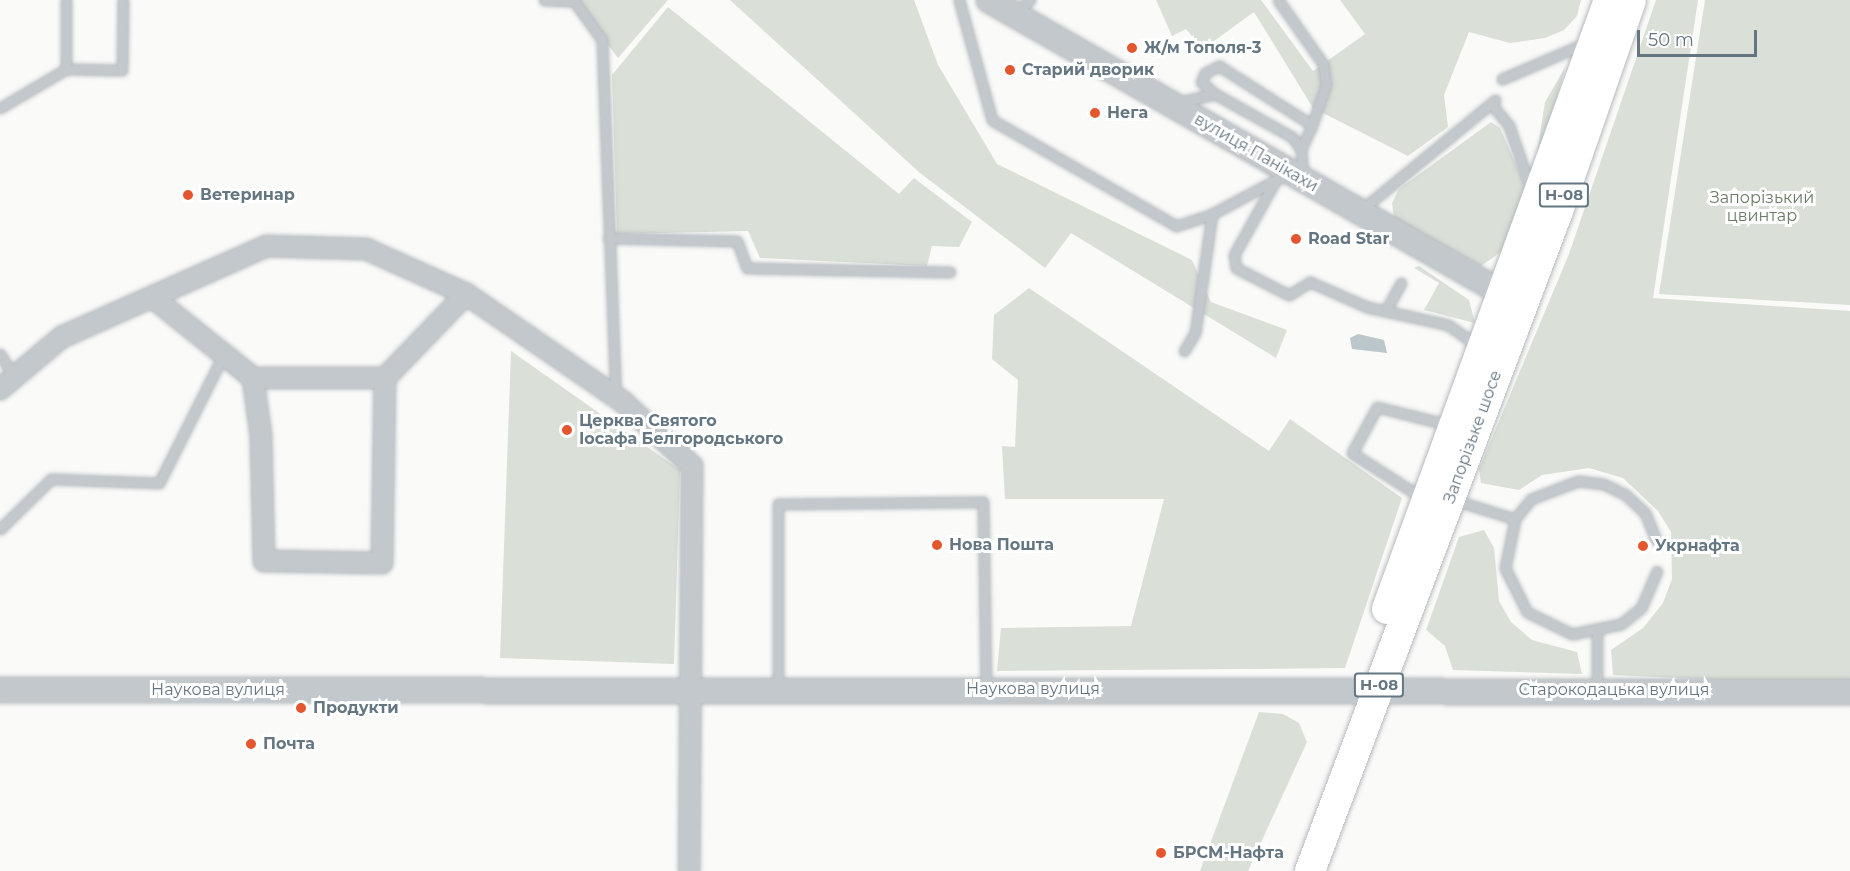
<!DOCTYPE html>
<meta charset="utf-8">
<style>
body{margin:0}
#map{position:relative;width:1850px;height:871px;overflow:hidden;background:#fafaf8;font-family:Montserrat,sans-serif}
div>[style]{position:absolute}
.green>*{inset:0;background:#dadfd7}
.water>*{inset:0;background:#bbc7cb}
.roads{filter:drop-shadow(0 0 2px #b5babe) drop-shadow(0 0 2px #b5babe)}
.service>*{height:9px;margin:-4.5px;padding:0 4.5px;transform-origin:4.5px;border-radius:4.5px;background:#c3c8cc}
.minor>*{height:20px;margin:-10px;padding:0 10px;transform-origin:10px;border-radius:10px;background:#c3c8cc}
.tertiary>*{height:24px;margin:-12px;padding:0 12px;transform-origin:12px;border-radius:12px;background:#c3c8cc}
.primary>*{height:30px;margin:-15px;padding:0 15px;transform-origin:15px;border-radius:15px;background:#fff}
.dots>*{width:16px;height:16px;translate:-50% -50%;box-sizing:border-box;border:3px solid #fff;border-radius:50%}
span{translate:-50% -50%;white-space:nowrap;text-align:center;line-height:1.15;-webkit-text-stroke:6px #fff;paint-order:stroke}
.shield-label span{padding:2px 4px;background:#fff;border:2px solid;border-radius:4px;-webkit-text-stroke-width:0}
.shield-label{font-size:15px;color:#657683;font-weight:700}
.poi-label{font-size:16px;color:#657683;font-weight:700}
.left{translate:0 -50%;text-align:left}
.street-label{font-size:16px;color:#657683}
.park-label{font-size:16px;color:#687a64}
.scale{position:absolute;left:1637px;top:30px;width:120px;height:27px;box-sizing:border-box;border:3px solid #657683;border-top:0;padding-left:8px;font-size:18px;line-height:21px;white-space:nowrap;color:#657683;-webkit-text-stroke:4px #fff;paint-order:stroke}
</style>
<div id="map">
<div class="green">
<i style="clip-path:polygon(574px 0,668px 0,618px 58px)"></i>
<i style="clip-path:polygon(730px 0,914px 0,938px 65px,997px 164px,1192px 260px,1211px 302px,1287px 330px,1276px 358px,1071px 233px,1045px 268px,920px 173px)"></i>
<i style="clip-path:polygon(1156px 0,1261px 0,1313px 71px,1365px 34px,1340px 0,1581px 0,1577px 16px,1564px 30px,1545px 38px,1510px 43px,1469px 32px,1444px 95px,1448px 127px,1408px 156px,1313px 108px,1254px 12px,1203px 49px,1186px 29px,1172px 36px)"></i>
<i style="clip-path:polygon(1656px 0,1698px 0,1653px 298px,1850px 311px,1850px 686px,1613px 675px,1611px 650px,1643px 628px,1663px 603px,1672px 579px,1671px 532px,1658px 511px,1623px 478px,1589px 468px,1542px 475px,1519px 490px,1481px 483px,1479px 469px,1569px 254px)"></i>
<i style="clip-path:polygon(1705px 0,1850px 0,1850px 305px,1659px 294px)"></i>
<i style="clip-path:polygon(668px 7px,899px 194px,914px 178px,972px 222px,959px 247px,932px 246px,927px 266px,760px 258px,748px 231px,617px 234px,612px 75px)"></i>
<i style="clip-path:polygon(1566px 66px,1540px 152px,1537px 153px,1545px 102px)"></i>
<i style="clip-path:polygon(1491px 122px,1500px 128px,1525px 185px,1505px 249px,1481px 266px,1394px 218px,1392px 203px,1399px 189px)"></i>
<i style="clip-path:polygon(1419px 266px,1469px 300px,1475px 323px,1424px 310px,1439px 283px,1414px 268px)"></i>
<i style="clip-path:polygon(1029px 288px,1269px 451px,1290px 419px,1402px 498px,1345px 668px,997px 671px,1001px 628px,1131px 626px,1164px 499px,1005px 499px,1002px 446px,1015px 447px,1018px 380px,992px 359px,994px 315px)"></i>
<i style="clip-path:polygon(511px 351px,680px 470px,674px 664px,500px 658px)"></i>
<i style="clip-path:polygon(1484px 530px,1494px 548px,1499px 601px,1511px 622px,1532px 640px,1577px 652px,1582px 674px,1453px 670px,1445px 646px,1426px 630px,1459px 537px)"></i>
<i style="clip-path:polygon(1259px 712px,1283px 714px,1299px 723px,1307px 742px,1248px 871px,1200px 871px)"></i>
</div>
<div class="water">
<i style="clip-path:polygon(1358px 334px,1384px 340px,1387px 353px,1352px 349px,1350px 338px)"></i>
</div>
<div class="roads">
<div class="service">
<i style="left:66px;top:0;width:69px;rotate:90deg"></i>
<i style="left:544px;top:0;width:30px;rotate:2deg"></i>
<i style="left:574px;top:1px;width:48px;rotate:54.3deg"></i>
<i style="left:602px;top:40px;width:357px;rotate:87.8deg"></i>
<i style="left:959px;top:0;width:124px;rotate:74.6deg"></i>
<i style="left:992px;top:120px;width:212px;rotate:29.9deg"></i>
<i style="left:1176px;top:226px;width:38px;rotate:-18deg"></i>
<i style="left:1212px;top:214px;width:85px;rotate:-28.1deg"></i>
<i style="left:1015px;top:13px;width:20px;rotate:-41deg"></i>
<i style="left:1502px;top:79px;width:91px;rotate:-23.2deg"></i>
<i style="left:1215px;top:94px;width:18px;rotate:-139deg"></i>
<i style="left:1201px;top:82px;width:10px;rotate:-66deg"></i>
<i style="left:1205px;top:73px;width:16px;rotate:-27deg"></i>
<i style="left:1219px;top:66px;width:110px;rotate:32.4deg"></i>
<i style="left:1312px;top:125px;width:42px;rotate:-70.7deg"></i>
<i style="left:1326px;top:85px;width:21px;rotate:-98deg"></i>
<i style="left:1323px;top:64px;width:78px;rotate:-125.1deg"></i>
<i style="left:1175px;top:103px;width:41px;rotate:-12.7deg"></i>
<i style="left:1215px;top:94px;width:88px;rotate:29.2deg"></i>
<i style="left:1292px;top:137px;width:15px;rotate:53deg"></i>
<i style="left:1301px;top:149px;width:28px;rotate:86deg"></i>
<i style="left:1493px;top:106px;width:26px;rotate:51deg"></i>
<i style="left:1509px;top:126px;width:68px;rotate:71deg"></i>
<i style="left:0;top:108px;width:77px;rotate:-30.6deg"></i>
<i style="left:66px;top:69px;width:56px;rotate:1deg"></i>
<i style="left:122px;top:70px;width:70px;rotate:-89.2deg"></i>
<i style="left:1301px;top:149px;width:26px;rotate:-65deg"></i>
<i style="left:1274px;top:183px;width:82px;rotate:119.1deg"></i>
<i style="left:1234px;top:255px;width:13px;rotate:81deg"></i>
<i style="left:1236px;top:268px;width:59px;rotate:27deg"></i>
<i style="left:1289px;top:295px;width:25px;rotate:-32deg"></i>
<i style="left:1310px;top:282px;width:62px;rotate:23.7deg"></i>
<i style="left:1367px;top:307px;width:83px;rotate:12.5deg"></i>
<i style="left:1448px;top:325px;width:37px;rotate:35deg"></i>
<i style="left:1360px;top:211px;width:175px;rotate:-39.4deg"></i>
<i style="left:608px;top:238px;width:129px;rotate:1.3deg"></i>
<i style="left:737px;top:241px;width:29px;rotate:70deg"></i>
<i style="left:747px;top:268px;width:203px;rotate:1.1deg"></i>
<i style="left:1386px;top:310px;width:31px;rotate:-61deg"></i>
<i style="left:1184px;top:351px;width:21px;rotate:-59deg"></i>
<i style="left:1195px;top:333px;width:120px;rotate:-81.9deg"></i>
<i style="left:0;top:354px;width:27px;rotate:59deg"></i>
<i style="left:1424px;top:499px;width:85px;rotate:-147.4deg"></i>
<i style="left:1352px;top:453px;width:52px;rotate:-61.5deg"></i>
<i style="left:1377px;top:407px;width:74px;rotate:14deg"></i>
<i style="left:1454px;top:500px;width:64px;rotate:17.3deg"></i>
<i style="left:0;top:529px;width:71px;rotate:-44.4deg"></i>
<i style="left:51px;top:479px;width:108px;rotate:2.1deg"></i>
<i style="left:159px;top:483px;width:144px;rotate:-63.3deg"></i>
<i style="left:1656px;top:540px;width:29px;rotate:-112deg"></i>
<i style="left:1645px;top:513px;width:26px;rotate:-137deg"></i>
<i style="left:1626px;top:495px;width:25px;rotate:-154deg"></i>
<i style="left:1603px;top:484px;width:25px;rotate:-173deg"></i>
<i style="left:1578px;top:481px;width:50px;rotate:159deg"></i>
<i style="left:1531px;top:499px;width:26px;rotate:129deg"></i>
<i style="left:1515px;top:519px;width:50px;rotate:101.5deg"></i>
<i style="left:1505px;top:568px;width:49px;rotate:63.4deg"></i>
<i style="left:1527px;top:612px;width:50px;rotate:26.1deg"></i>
<i style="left:1572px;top:634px;width:50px;rotate:-11.5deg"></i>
<i style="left:1621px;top:624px;width:26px;rotate:-39deg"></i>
<i style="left:1641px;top:608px;width:40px;rotate:-66.6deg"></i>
<i style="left:1597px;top:634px;width:55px;rotate:90deg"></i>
<i style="left:778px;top:689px;width:185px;rotate:-90deg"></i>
<i style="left:778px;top:504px;width:205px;rotate:-0.6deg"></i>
<i style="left:983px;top:502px;width:186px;rotate:89.1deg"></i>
</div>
<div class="minor">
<i style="left:152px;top:297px;width:129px;rotate:38.7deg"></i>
<i style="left:253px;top:378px;width:59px;rotate:82.1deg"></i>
<i style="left:261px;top:436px;width:125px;rotate:88.6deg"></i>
<i style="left:264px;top:561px;width:118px;rotate:1deg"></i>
<i style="left:382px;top:563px;width:185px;rotate:-89.1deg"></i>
<i style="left:253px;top:378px;width:132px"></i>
<i style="left:385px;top:378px;width:117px;rotate:-46deg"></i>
<i style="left:0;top:389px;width:81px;rotate:-40deg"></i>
<i style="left:62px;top:337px;width:223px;rotate:-24deg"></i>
<i style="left:266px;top:246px;width:100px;rotate:1.7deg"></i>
<i style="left:366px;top:249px;width:110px;rotate:24.2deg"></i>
<i style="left:466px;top:294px;width:191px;rotate:34.5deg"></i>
<i style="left:623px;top:402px;width:94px;rotate:42.8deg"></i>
<i style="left:692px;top:466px;width:405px;rotate:90.4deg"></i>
</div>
<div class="tertiary">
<i style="left:989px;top:0;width:609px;rotate:29.72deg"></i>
<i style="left:0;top:690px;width:1850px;rotate:0.06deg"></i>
</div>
<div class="primary">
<i style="left:1387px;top:609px;width:648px;rotate:-69.97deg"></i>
<i style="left:1310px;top:871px;width:702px;rotate:-69.4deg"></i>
<i style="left:1557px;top:214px;width:226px;rotate:-70.9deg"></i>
</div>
</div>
<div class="dots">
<i style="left:1132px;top:48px;background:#e4572e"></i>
<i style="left:1010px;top:70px;background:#e4572e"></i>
<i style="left:1095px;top:113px;background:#e4572e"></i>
<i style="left:188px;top:195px;background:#e4572e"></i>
<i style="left:1296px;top:239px;background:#e4572e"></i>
<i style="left:567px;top:430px;background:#e4572e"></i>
<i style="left:937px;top:545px;background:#e4572e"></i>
<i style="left:1643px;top:546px;background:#e4572e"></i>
<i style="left:301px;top:708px;background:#e4572e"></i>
<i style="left:251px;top:744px;background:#e4572e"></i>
<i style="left:1161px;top:853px;background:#e4572e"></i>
</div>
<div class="shield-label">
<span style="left:1564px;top:195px">Н-08</span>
<span style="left:1379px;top:685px">Н-08</span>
</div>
<div class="poi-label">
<span class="left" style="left:1144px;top:48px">Ж/м Тополя-3</span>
<span class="left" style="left:1022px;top:70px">Старий дворик</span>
<span class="left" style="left:1107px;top:113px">Нега</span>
<span class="left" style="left:200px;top:195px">Ветеринар</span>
<span class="left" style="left:1308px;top:239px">Road Star</span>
<span class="left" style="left:579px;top:430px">Церква Святого<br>Іосафа Белгородського</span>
<span class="left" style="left:949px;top:545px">Нова Пошта</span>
<span class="left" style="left:1655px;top:546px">Укрнафта</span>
<span class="left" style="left:313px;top:708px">Продукти</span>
<span class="left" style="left:263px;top:744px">Почта</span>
<span class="left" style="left:1173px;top:853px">БРСМ-Нафта</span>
</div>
<div class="street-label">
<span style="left:1256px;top:153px;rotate:30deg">вулиця Панікахи</span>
<span style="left:1473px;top:437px;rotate:-70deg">Запорізьке шосе</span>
<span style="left:1033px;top:689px">Наукова вулиця</span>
<span style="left:218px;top:690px">Наукова вулиця</span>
<span style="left:1614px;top:690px">Старокодацька вулиця</span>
</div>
<div class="park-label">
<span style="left:1762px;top:207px">Запорізький<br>цвинтар</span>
</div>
<div class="scale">50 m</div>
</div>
